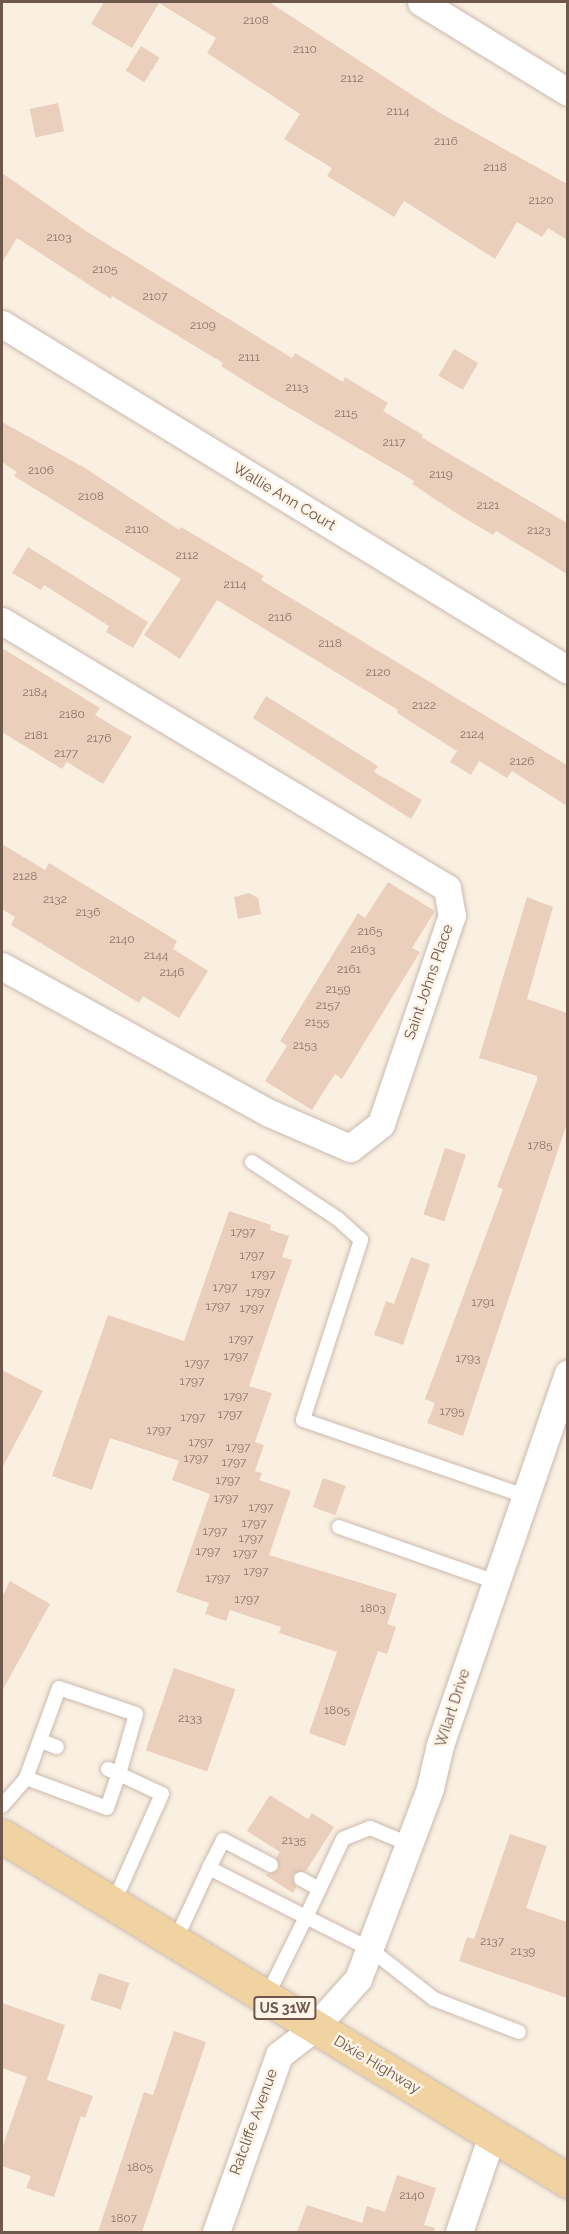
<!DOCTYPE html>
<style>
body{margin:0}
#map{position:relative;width:569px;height:2234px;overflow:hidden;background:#f9f0e2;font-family:Raleway,sans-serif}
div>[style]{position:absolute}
.building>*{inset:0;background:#ebcfbd;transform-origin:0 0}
.roads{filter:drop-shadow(0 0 2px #cbbaad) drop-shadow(0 0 2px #cbbaad)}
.service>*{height:14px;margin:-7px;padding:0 7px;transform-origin:7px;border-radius:7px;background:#fff}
.minor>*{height:27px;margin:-13.5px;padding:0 13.5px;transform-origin:13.5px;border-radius:13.5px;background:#fff}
.primary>*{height:33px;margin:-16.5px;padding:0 16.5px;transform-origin:16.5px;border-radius:16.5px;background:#f1d3a1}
span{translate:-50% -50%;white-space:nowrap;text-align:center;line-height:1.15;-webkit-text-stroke:5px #fdf4e7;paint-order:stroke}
.number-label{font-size:12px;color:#8d7568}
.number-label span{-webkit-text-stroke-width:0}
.shield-label span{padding:2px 4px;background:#fdf4e7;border:2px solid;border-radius:4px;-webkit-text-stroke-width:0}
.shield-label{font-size:14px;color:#6e574b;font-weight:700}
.street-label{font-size:15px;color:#6e574b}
.frame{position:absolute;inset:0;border:3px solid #6e574b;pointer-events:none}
</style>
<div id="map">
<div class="building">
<i style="clip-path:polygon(104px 2px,269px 2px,440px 113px,567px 184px,567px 240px,548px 228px,542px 237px,517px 222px,495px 259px,404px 201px,394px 217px,327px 176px,332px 168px,284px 139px,300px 114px,207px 53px,216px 38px,159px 3px,132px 48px,91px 24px)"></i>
<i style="left:141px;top:46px;width:22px;height:29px;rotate:32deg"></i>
<i style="left:58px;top:103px;width:29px;height:29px;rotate:78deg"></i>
<i style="clip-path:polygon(2px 173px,86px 231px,292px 358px,295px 353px,343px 382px,345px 377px,388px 403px,383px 411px,423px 435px,421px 437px,567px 523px,567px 574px,496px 531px,493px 535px,459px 515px,412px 484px,414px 481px,269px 396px,221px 366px,223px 363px,112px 296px,111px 299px,17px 238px,2px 263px)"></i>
<i style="left:454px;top:349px;width:28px;height:31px;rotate:30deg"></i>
<i style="clip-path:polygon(2px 422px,85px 468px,179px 530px,181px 527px,264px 576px,261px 580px,567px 765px,567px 806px,512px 771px,507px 778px,479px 761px,471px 775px,450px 762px,457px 751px,397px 713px,398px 710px,217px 600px,180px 659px,144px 635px,181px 579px,14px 476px,17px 472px,2px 462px)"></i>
<i style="clip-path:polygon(28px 547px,148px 622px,133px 648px,106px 632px,109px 626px,44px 585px,41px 590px,12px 573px)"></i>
<i style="clip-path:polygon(2px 648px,100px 708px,95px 715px,132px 737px,103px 784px,67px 762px,62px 769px,2px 732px)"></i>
<i style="clip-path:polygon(266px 696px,378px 766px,374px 772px,422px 800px,411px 819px,253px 718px)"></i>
<i style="clip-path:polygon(2px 844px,45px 870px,49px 863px,177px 941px,173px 949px,208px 971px,179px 1018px,143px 996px,139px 1003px,11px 925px,15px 917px,2px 909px)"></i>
<i style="clip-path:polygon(388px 882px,435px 911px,412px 948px,420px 952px,342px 1079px,335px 1074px,312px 1110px,265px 1081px,287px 1046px,280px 1041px,358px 913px,365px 918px)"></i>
<i style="clip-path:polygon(249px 893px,258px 898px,261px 914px,238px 919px,234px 897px)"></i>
<i style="clip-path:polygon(527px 897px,553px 907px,527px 999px,567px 1013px,567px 1123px,463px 1436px,427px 1423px,435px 1403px,425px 1399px,503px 1189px,497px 1187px,537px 1080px,537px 1076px,479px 1058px)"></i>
<i style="left:445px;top:1148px;width:22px;height:70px;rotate:18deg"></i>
<i style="clip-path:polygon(229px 1211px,271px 1225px,270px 1230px,289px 1236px,282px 1257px,292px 1260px,249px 1386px,272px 1393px,255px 1442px,264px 1445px,255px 1471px,262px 1473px,259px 1480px,291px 1491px,269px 1555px,397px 1594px,387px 1624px,396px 1627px,387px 1654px,378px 1651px,345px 1746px,309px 1733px,337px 1652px,279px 1633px,281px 1627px,230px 1610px,226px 1621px,205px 1614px,209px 1603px,176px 1592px,210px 1494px,172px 1480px,179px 1461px,110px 1438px,92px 1490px,52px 1476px,108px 1315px,184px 1341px)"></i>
<i style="clip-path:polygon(411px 1257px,430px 1264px,403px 1345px,374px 1335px,386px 1301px,394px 1304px)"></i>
<i style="clip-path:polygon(2px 1370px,43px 1391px,2px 1468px)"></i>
<i style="left:323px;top:1478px;width:24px;height:31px;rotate:19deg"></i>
<i style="clip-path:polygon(10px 1581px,50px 1604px,2px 1691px,2px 1597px)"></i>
<i style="left:174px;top:1668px;width:65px;height:87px;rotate:19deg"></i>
<i style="clip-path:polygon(270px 1795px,308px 1819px,312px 1813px,334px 1827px,306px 1871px,293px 1874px,296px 1887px,293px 1893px,265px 1875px,279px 1870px,276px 1858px,280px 1852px,247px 1831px)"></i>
<i style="clip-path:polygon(510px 1834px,547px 1846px,526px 1908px,567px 1922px,567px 1998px,459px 1961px,467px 1937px,474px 1939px)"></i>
<i style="left:99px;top:1973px;width:32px;height:28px;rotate:18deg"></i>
<i style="clip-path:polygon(2px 2003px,65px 2025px,47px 2080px,93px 2096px,85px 2118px,81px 2116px,54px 2197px,26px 2188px,31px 2176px,2px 2166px,2px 2148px,27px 2077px,2px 2068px)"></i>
<i style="clip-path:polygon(174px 2031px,206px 2042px,142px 2232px,98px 2232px,144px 2092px,153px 2095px)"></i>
<i style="clip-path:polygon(397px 2175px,436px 2188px,424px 2225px,435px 2228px,434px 2232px,297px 2232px,307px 2205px,362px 2223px,367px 2206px,385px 2212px)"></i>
</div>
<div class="roads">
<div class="service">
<i style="left:252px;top:1162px;width:103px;rotate:33.5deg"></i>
<i style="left:338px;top:1219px;width:31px;rotate:42deg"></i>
<i style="left:361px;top:1240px;width:189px;rotate:107.9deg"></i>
<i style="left:303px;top:1420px;width:235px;rotate:18.9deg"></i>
<i style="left:339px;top:1527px;width:166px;rotate:19.3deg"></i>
<i style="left:41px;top:1741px;width:17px;rotate:21deg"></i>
<i style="left:108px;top:1769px;width:12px;rotate:24deg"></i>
<i style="left:119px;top:1774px;width:62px;rotate:-74.2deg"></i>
<i style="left:136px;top:1714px;width:81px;rotate:-161.3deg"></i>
<i style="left:59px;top:1688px;width:96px;rotate:110.1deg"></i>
<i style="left:26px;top:1778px;width:86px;rotate:20.3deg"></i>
<i style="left:107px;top:1808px;width:36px;rotate:-71deg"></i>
<i style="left:119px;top:1774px;width:47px;rotate:24.9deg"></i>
<i style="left:162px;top:1794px;width:120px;rotate:114deg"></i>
<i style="left:2px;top:1806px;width:37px;rotate:-49deg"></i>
<i style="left:409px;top:1844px;width:42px;rotate:-157.7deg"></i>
<i style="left:370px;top:1828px;width:29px;rotate:158deg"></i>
<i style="left:343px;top:1839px;width:86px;rotate:115.4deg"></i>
<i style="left:306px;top:1917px;width:72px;rotate:26.6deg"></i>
<i style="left:370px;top:1949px;width:81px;rotate:38deg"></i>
<i style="left:434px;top:1999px;width:91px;rotate:21.2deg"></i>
<i style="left:209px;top:1868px;width:31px;rotate:-63deg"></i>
<i style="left:223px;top:1840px;width:54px;rotate:27.5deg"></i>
<i style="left:301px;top:1879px;width:21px;rotate:29deg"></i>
<i style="left:175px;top:1941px;width:81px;rotate:-65deg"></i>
<i style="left:209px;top:1868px;width:109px;rotate:26.8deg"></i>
<i style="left:306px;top:1917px;width:88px;rotate:116.3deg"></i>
</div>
<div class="minor">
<i style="left:421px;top:2px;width:172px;rotate:31.5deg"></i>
<i style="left:2px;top:324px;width:663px;rotate:31.44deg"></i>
<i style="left:2px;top:621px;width:519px;rotate:30.96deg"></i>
<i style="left:447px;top:888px;width:27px;rotate:80deg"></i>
<i style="left:452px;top:915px;width:221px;rotate:108.8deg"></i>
<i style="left:381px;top:1124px;width:39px;rotate:142deg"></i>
<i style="left:350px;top:1148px;width:88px;rotate:-156.6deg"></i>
<i style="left:269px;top:1113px;width:305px;rotate:-151.2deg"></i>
<i style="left:216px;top:2232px;width:188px;rotate:-70.4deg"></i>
<i style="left:279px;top:2055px;width:44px;rotate:-37.6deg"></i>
<i style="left:314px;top:2028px;width:66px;rotate:-48.1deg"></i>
<i style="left:358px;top:1979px;width:204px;rotate:-69.3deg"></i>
<i style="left:430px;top:1788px;width:44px;rotate:-76.9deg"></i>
<i style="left:440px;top:1745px;width:393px;rotate:-71deg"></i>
<i style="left:459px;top:2232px;width:102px;rotate:-71.2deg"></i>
</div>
<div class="primary">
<i style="left:2px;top:1836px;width:663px;rotate:31.36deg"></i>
</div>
</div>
<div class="number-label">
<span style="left:256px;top:21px">2108</span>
<span style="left:305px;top:50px">2110</span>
<span style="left:352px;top:79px">2112</span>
<span style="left:398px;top:112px">2114</span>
<span style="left:446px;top:142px">2116</span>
<span style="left:495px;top:168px">2118</span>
<span style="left:541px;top:201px">2120</span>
<span style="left:59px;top:238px">2103</span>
<span style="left:105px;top:270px">2105</span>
<span style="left:155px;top:297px">2107</span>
<span style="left:203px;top:326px">2109</span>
<span style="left:249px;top:358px">2111</span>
<span style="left:297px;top:388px">2113</span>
<span style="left:346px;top:414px">2115</span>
<span style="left:394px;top:443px">2117</span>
<span style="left:41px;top:471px">2106</span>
<span style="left:441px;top:475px">2119</span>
<span style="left:91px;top:497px">2108</span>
<span style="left:488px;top:506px">2121</span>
<span style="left:137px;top:530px">2110</span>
<span style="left:539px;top:531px">2123</span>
<span style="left:187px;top:556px">2112</span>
<span style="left:235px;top:585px">2114</span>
<span style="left:280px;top:618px">2116</span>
<span style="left:330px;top:644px">2118</span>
<span style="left:378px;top:673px">2120</span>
<span style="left:35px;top:693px">2184</span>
<span style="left:424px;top:706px">2122</span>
<span style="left:72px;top:715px">2180</span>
<span style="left:472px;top:735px">2124</span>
<span style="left:36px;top:736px">2181</span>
<span style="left:99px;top:739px">2176</span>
<span style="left:66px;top:754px">2177</span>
<span style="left:522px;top:762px">2126</span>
<span style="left:25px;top:877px">2128</span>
<span style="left:55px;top:900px">2132</span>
<span style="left:88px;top:913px">2136</span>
<span style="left:370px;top:932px">2165</span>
<span style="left:122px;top:940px">2140</span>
<span style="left:363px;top:950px">2163</span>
<span style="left:156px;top:956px">2144</span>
<span style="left:349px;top:970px">2161</span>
<span style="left:172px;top:973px">2146</span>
<span style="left:338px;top:990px">2159</span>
<span style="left:328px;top:1006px">2157</span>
<span style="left:317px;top:1023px">2155</span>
<span style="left:305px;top:1046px">2153</span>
<span style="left:540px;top:1146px">1785</span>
<span style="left:243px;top:1233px">1797</span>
<span style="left:252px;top:1256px">1797</span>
<span style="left:263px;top:1275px">1797</span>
<span style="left:225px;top:1288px">1797</span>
<span style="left:258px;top:1293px">1797</span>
<span style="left:483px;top:1303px">1791</span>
<span style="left:218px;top:1307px">1797</span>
<span style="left:252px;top:1309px">1797</span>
<span style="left:241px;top:1340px">1797</span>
<span style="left:236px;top:1357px">1797</span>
<span style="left:468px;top:1359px">1793</span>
<span style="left:197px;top:1364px">1797</span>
<span style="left:192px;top:1382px">1797</span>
<span style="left:236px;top:1397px">1797</span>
<span style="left:452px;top:1412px">1795</span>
<span style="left:230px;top:1415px">1797</span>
<span style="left:193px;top:1418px">1797</span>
<span style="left:159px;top:1431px">1797</span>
<span style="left:201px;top:1443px">1797</span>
<span style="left:238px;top:1448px">1797</span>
<span style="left:196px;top:1459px">1797</span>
<span style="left:234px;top:1463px">1797</span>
<span style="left:228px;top:1481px">1797</span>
<span style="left:226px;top:1499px">1797</span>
<span style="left:261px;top:1508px">1797</span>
<span style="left:254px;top:1524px">1797</span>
<span style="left:215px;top:1532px">1797</span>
<span style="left:251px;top:1539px">1797</span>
<span style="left:208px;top:1552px">1797</span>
<span style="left:245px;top:1554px">1797</span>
<span style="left:256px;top:1572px">1797</span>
<span style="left:218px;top:1579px">1797</span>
<span style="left:247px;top:1600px">1797</span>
<span style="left:373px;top:1609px">1803</span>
<span style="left:337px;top:1711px">1805</span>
<span style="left:190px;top:1719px">2133</span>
<span style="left:294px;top:1841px">2135</span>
<span style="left:492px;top:1942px">2137</span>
<span style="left:523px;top:1952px">2139</span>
<span style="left:140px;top:2168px">1805</span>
<span style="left:412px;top:2196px">2140</span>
<span style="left:124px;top:2219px">1807</span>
</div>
<div class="shield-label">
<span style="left:285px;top:2008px">US 31W</span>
</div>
<div class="street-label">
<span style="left:284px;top:497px;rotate:31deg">Wallie Ann Court</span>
<span style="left:429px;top:982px;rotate:-71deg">Saint Johns Place</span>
<span style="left:453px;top:1708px;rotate:-72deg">Wilart Drive</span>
<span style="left:377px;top:2065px;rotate:31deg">Dixie Highway</span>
<span style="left:254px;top:2122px;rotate:-70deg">Ratcliffe Avenue</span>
</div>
<div class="frame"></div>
</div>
